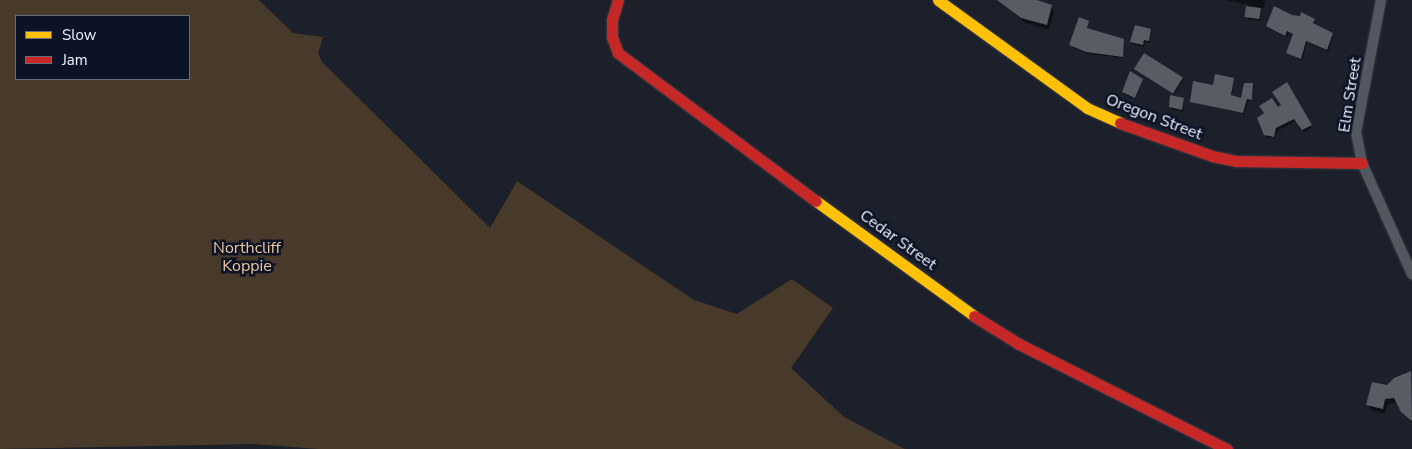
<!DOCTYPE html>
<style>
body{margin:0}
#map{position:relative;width:1412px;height:449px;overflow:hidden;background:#1b202a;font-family:"Nunito Sans",sans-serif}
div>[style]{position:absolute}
.green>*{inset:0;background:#483a2a}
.shadow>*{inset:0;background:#0007}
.building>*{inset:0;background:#585c65;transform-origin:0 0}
.roads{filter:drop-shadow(0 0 1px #3a3c45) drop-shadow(0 0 1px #3a3c45)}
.street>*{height:10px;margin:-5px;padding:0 5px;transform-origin:5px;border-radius:5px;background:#53575f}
.slow>*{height:11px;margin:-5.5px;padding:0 5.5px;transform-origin:5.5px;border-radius:5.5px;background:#ffc107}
.jam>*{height:11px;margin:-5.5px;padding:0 5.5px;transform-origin:5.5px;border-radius:5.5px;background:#c62828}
span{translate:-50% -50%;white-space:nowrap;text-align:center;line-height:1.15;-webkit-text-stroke:5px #0d1326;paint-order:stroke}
.street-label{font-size:16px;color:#eef3fe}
.park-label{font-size:16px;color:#ecc69c}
.legend{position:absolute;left:15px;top:15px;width:175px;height:65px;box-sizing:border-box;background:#0d1326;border:1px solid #676d7c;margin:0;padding:6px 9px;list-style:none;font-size:15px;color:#eef3fe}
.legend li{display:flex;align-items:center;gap:10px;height:25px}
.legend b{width:25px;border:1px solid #676d7c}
</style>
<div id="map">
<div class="green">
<i style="clip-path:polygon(evenodd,0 0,259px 0,293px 33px,323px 37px,318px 53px,322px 62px,490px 228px,517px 181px,694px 300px,737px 314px,792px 279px,833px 308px,791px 368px,844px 417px,905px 449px,318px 449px,254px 444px,0 449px,0 0,16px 16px,189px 16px,189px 79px,16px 79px,16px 16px)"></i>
</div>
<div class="shadow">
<i style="clip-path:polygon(998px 0,1029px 0,1051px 6px,1054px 11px,1049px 30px,1025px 23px)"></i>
<i style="clip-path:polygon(1225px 0,1265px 0,1264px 9px,1260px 8px,1261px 21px,1248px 19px,1248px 5px)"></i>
<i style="clip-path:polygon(1302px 14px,1333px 36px,1328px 52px,1307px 42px,1302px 61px,1288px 53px,1294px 35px,1289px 32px,1286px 37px,1267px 26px,1291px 16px,1301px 17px)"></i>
<i style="clip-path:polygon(1088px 22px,1088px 29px,1124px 40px,1123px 58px,1088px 54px,1072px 47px)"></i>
<i style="clip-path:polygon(1151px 30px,1150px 43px,1145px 42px,1144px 47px,1133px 44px,1131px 41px)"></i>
<i style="clip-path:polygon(1135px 69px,1182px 78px,1183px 80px,1174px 94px)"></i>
<i style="clip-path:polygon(1142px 80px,1136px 99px,1124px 94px,1123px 92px)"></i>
<i style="clip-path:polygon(1233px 80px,1232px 96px,1242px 99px,1252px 85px,1254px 87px,1252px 101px,1248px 100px,1244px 114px,1192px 102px,1214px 87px)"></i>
<i style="clip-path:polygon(1286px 84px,1312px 128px,1304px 132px,1296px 121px,1277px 131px,1275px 138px,1266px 137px,1278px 108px,1283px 105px)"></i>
<i style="clip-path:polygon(1184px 99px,1183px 112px,1171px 109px,1170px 107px)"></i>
<i style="clip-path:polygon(1410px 372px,1412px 423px,1398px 402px,1388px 404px,1385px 414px,1371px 410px,1368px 405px,1387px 387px)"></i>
</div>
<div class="building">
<i style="clip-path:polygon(997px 0,1037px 0,1052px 5px,1047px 25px,1021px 18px)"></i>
<i style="left:1246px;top:6px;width:15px;height:11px;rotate:8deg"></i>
<i style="clip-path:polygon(1274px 6px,1292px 15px,1300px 16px,1301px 12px,1315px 19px,1313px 23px,1333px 33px,1327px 50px,1306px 41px,1301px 59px,1286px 53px,1293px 34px,1287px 31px,1285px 36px,1266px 26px)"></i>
<i style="clip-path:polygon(1079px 17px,1089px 21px,1087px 28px,1124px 39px,1123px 57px,1086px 52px,1069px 45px)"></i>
<i style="clip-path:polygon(1135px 25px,1151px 29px,1149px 41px,1144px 40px,1143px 45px,1130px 42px)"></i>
<i style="left:1144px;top:53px;width:46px;height:19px;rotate:32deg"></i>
<i style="clip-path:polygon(1130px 71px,1143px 79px,1135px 98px,1122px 92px)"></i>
<i style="clip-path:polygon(1215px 74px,1234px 78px,1231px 95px,1241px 98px,1244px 83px,1253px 83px,1252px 100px,1247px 99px,1243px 113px,1190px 102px,1193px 81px,1213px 85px)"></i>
<i style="clip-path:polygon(1287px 82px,1312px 125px,1302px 130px,1294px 119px,1276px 128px,1274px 137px,1264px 135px,1257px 118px,1264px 113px,1259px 106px,1272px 98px,1278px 107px,1281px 105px,1272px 92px)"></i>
<i style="clip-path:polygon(1170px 95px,1184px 98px,1182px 110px,1169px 107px)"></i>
<i style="clip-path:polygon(1411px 371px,1412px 421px,1401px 412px,1394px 398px,1385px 399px,1383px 409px,1366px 405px,1372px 382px,1387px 385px,1394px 378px)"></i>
</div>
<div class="roads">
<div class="street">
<i style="left:1381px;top:0;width:134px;rotate:100.7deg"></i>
<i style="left:1356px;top:132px;width:32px;rotate:79deg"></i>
<i style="left:1362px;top:163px;width:122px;rotate:65.8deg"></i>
</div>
<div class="slow">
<i style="left:938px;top:0;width:184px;rotate:35.9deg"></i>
<i style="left:1087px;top:108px;width:36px;rotate:24deg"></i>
<i style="left:816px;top:201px;width:195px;rotate:36deg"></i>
</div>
<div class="jam">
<i style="left:618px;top:0;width:21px;rotate:107deg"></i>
<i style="left:612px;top:20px;width:17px;rotate:90deg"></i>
<i style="left:612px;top:37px;width:17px;rotate:69deg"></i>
<i style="left:618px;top:53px;width:247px;rotate:36.8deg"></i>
<i style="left:1120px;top:123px;width:98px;rotate:19.7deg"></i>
<i style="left:1212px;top:156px;width:25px;rotate:12deg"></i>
<i style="left:1236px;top:161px;width:126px;rotate:0.9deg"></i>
<i style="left:974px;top:316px;width:53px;rotate:31.9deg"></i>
<i style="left:1019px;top:344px;width:233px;rotate:26.8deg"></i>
</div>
</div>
<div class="street-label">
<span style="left:1350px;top:95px;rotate:-81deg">Elm Street</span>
<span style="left:1154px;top:117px;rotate:21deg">Oregon Street</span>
<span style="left:898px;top:240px;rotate:36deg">Cedar Street</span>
</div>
<div class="park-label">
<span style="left:247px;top:257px">Northcliff<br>Koppie</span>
</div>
<ul class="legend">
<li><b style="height:6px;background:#ffc107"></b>Slow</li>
<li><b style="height:6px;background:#c62828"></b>Jam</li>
</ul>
</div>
